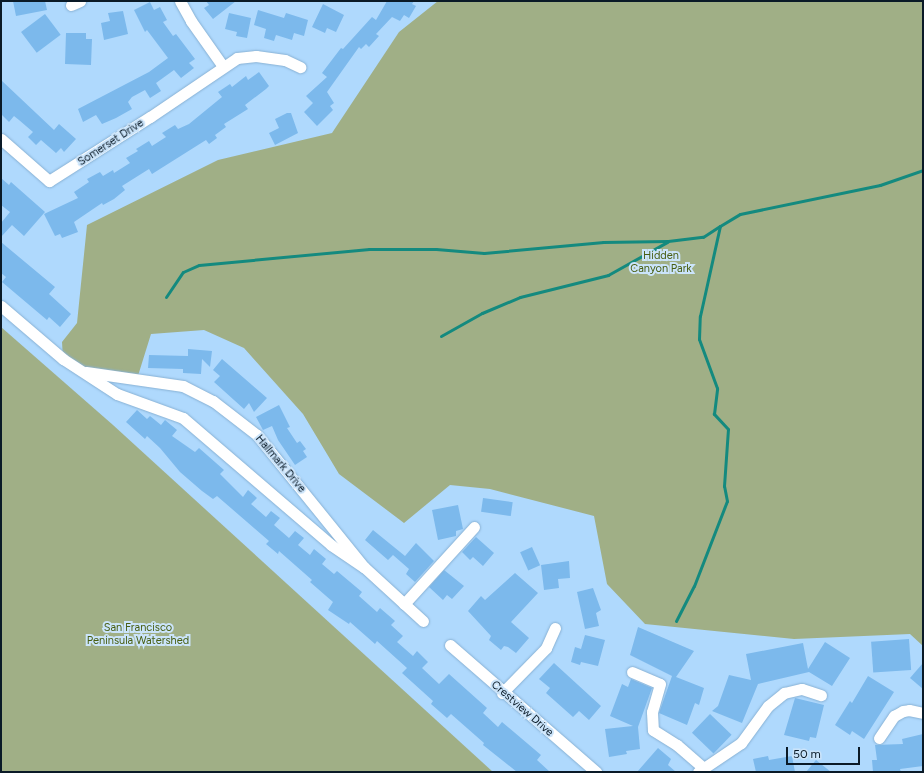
<!DOCTYPE html>
<style>
body{margin:0}
#map{position:relative;width:924px;height:773px;overflow:hidden;background:#afd9fd;font-family:Figtree,sans-serif}
div>[style]{position:absolute}
.green>*{inset:0;background:#a0af86}
.stream>*{height:3px;margin:-1.5px;padding:0 1.5px;transform-origin:1.5px;border-radius:1.5px;background:#148a7f}
.building>*{inset:0;background:#7cb9ec;transform-origin:0 0}
.roads{filter:drop-shadow(0 0 1px #88b1d4) drop-shadow(0 0 1px #88b1d4)}
.minor>*{height:11px;margin:-5.5px;padding:0 5.5px;transform-origin:5.5px;border-radius:5.5px;background:#fff}
span{translate:-50% -50%;white-space:nowrap;text-align:center;line-height:1.15;-webkit-text-stroke:4px #cbe4fa;paint-order:stroke}
.street-label{font-size:11px;color:#0a1a27}
.park-label{font-size:11px;color:#485e12}
.frame{position:absolute;inset:0;border:2px solid #0a1a27;pointer-events:none}
.scale{position:absolute;left:786px;top:747px;width:74px;height:18px;box-sizing:border-box;border:2px solid #0a1a27;border-top:0;padding-left:5px;font-size:12px;line-height:14px;white-space:nowrap;color:#0a1a27;-webkit-text-stroke:3px #cbe4fa;paint-order:stroke}
</style>
<div id="map">
<div class="green">
<i style="clip-path:polygon(438px 1px,923px 1px,923px 646px,910px 634px,794px 639px,645px 624px,607px 584px,594px 516px,490px 489px,450px 485px,404px 523px,339px 474px,303px 414px,244px 348px,204px 330px,151px 334px,137px 379px,82px 371px,63px 359px,62px 342px,77px 323px,87px 225px,218px 160px,332px 133px,399px 32px)"></i>
<i style="clip-path:polygon(1px 327px,113px 425px,493px 772px,1px 772px)"></i>
</div>
<div class="stream">
<i style="left:166px;top:297px;width:30px;rotate:-56deg"></i>
<i style="left:183px;top:272px;width:17px;rotate:-24deg"></i>
<i style="left:199px;top:265px;width:171px;rotate:-5.4deg"></i>
<i style="left:369px;top:249px;width:67px"></i>
<i style="left:436px;top:249px;width:48px;rotate:4.8deg"></i>
<i style="left:484px;top:253px;width:120px;rotate:-5.3deg"></i>
<i style="left:603px;top:242px;width:65px;rotate:-0.9deg"></i>
<i style="left:668px;top:241px;width:35px;rotate:-7deg"></i>
<i style="left:703px;top:237px;width:20px;rotate:-33deg"></i>
<i style="left:441px;top:336px;width:47px;rotate:-29.3deg"></i>
<i style="left:482px;top:313px;width:41px;rotate:-22.8deg"></i>
<i style="left:520px;top:297px;width:91px;rotate:-14deg"></i>
<i style="left:608px;top:275px;width:68px;rotate:-29.2deg"></i>
<i style="left:676px;top:621px;width:39px;rotate:-63deg"></i>
<i style="left:694px;top:586px;width:91px;rotate:-68.8deg"></i>
<i style="left:727px;top:501px;width:15px;rotate:-101deg"></i>
<i style="left:724px;top:486px;width:57px;rotate:-86deg"></i>
<i style="left:728px;top:429px;width:21px;rotate:-133deg"></i>
<i style="left:714px;top:414px;width:26px;rotate:-83deg"></i>
<i style="left:717px;top:388px;width:52px;rotate:-110.2deg"></i>
<i style="left:699px;top:339px;width:23px;rotate:-88deg"></i>
<i style="left:700px;top:316px;width:92px;rotate:-77.5deg"></i>
<i style="left:720px;top:226px;width:23px;rotate:-31deg"></i>
<i style="left:740px;top:214px;width:143px;rotate:-11.7deg"></i>
<i style="left:880px;top:185px;width:46px;rotate:-19.2deg"></i>
</div>
<div class="building">
<i style="clip-path:polygon(13px 1px,45px 1px,47px 10px,16px 16px)"></i>
<i style="clip-path:polygon(206px 1px,236px 1px,213px 19px,204px 8px,209px 5px)"></i>
<i style="clip-path:polygon(387px 1px,414px 1px,412px 4px,416px 6px,409px 18px,404px 15px,400px 21px,392px 17px,376px 34px,379px 36px,369px 47px,366px 44px,361px 49px,359px 47px,327px 92px,334px 103px,330px 106px,333px 110px,317px 126px,304px 112px,313px 103px,306px 96px,327px 77px,322px 73px,341px 48px,343px 49px,372px 17px,376px 20px)"></i>
<i style="clip-path:polygon(150px 2px,154px 10px,160px 7px,167px 20px,163px 22px,173px 36px,176px 34px,195px 59px,189px 63px,194px 68px,181px 78px,174px 70px,156px 83px,161px 91px,150px 98px,145px 90px,132px 97px,128px 102px,132px 109px,116px 118px,102px 124px,96px 115px,83px 122px,78px 109px,149px 72px,168px 58px,147px 30px,145px 32px,134px 10px)"></i>
<i style="clip-path:polygon(323px 4px,344px 15px,336px 32px,327px 28px,325px 33px,312px 27px)"></i>
<i style="clip-path:polygon(258px 10px,284px 18px,286px 13px,308px 20px,304px 36px,294px 33px,292px 40px,276px 35px,274px 41px,264px 38px,266px 29px,254px 25px)"></i>
<i style="clip-path:polygon(123px 11px,128px 34px,104px 40px,101px 23px,110px 21px,108px 13px)"></i>
<i style="clip-path:polygon(229px 13px,251px 18px,247px 38px,236px 36px,237px 32px,225px 29px)"></i>
<i style="left:45px;top:14px;width:26px;height:30px;rotate:53deg"></i>
<i style="clip-path:polygon(66px 33px,86px 33px,86px 39px,92px 39px,91px 65px,65px 64px)"></i>
<i style="clip-path:polygon(259px 72px,269px 86px,266px 89px,245px 105px,248px 109px,224px 124px,226px 127px,215px 135px,217px 138px,209px 144px,206px 140px,152px 174px,149px 169px,122px 186px,125px 190px,114px 199px,103px 205px,102px 203px,74px 222px,78px 232px,62px 238px,60px 234px,55px 236px,44px 214px,78px 198px,74px 192px,89px 182px,87px 179px,100px 172px,103px 176px,113px 170px,114px 173px,130px 163px,126px 158px,138px 151px,136px 149px,149px 141px,152px 146px,166px 137px,162px 133px,175px 125px,178px 129px,189px 124px,222px 97px,218px 92px,230px 84px,232px 87px,246px 76px,248px 80px)"></i>
<i style="clip-path:polygon(1px 80px,54px 130px,59px 124px,76px 139px,64px 152px,61px 148px,56px 153px,41px 140px,36px 145px,28px 137px,33px 132px,19px 120px,14px 116px,9px 122px,1px 114px)"></i>
<i style="clip-path:polygon(287px 113px,291px 113px,298px 133px,275px 145px,269px 133px,279px 128px,275px 119px)"></i>
<i style="clip-path:polygon(1px 178px,9px 185px,11px 182px,45px 212px,24px 236px,12px 225px,1px 237px,1px 223px,10px 212px,1px 205px)"></i>
<i style="clip-path:polygon(1px 242px,55px 287px,49px 294px,71px 314px,60px 327px,49px 317px,47px 320px,2px 282px,6px 277px,1px 273px)"></i>
<i style="clip-path:polygon(188px 349px,212px 351px,210px 367px,202px 359px,201px 374px,183px 373px,183px 369px,148px 368px,149px 355px,188px 356px)"></i>
<i style="clip-path:polygon(222px 359px,267px 398px,254px 412px,249px 403px,244px 409px,214px 382px,220px 376px,213px 370px)"></i>
<i style="clip-path:polygon(279px 405px,290px 427px,287px 428px,297px 443px,300px 441px,306px 449px,303px 451px,307px 457px,295px 465px,278px 440px,272px 426px,263px 430px,256px 417px)"></i>
<i style="clip-path:polygon(137px 410px,147px 419px,150px 416px,161px 425px,165px 420px,177px 430px,172px 436px,195px 452px,199px 448px,224px 470px,220px 474px,243px 497px,248px 490px,257px 498px,251px 504px,266px 517px,271px 511px,280px 518px,274px 525px,289px 538px,295px 531px,304px 538px,298px 545px,310px 555px,314px 549px,326px 559px,322px 564px,334px 574px,337px 571px,362px 592px,359px 596px,377px 612px,380px 608px,395px 621px,391px 625px,403px 636px,397px 642px,413px 656px,417px 651px,428px 662px,422px 668px,439px 684px,449px 674px,487px 708px,483px 713px,498px 727px,502px 722px,541px 755px,537px 760px,550px 772px,517px 772px,483px 745px,484px 743px,451px 714px,447px 718px,431px 704px,433px 701px,402px 673px,407px 668px,377px 641px,375px 644px,350px 622px,349px 624px,328px 610px,333px 602px,310px 582px,312px 580px,279px 551px,278px 554px,266px 544px,269px 541px,217px 496px,213px 499px,202px 491px,180px 472px,160px 448px,147px 436px,145px 439px,126px 422px)"></i>
<i style="left:483px;top:498px;width:30px;height:14px;rotate:8deg"></i>
<i style="clip-path:polygon(458px 505px,463px 529px,456px 531px,456px 536px,438px 540px,432px 510px)"></i>
<i style="clip-path:polygon(373px 530px,405px 556px,416px 543px,434px 561px,415px 582px,406px 574px,409px 569px,393px 555px,388px 560px,365px 540px)"></i>
<i style="clip-path:polygon(476px 537px,494px 553px,483px 566px,473px 557px,470px 560px,462px 552px)"></i>
<i style="left:532px;top:547px;width:20px;height:13px;rotate:66deg"></i>
<i style="clip-path:polygon(569px 561px,570px 578px,558px 579px,559px 588px,544px 590px,541px 565px)"></i>
<i style="clip-path:polygon(444px 570px,464px 586px,452px 599px,447px 595px,443px 600px,429px 587px)"></i>
<i style="clip-path:polygon(515px 573px,538px 593px,511px 622px,529px 638px,516px 653px,508px 647px,504px 646px,501px 650px,489px 640px,491px 636px,468px 611px,481px 596px,485px 600px)"></i>
<i style="clip-path:polygon(593px 588px,601px 610px,596px 613px,599px 626px,585px 629px,577px 592px)"></i>
<i style="clip-path:polygon(638px 627px,694px 651px,676px 677px,704px 688px,699px 705px,695px 703px,687px 725px,659px 713px,672px 676px,630px 655px)"></i>
<i style="clip-path:polygon(585px 635px,605px 640px,598px 666px,581px 662px,580px 665px,571px 662px,575px 647px,581px 649px)"></i>
<i style="left:909px;top:639px;width:31px;height:38px;rotate:86deg"></i>
<i style="clip-path:polygon(825px 642px,850px 658px,832px 686px,809px 672px,758px 684px,742px 723px,712px 711px,718px 706px,729px 675px,751px 680px,746px 654px,803px 643px,808px 669px)"></i>
<i style="clip-path:polygon(554px 663px,601px 706px,589px 720px,579px 711px,573px 717px,546px 693px,550px 688px,539px 679px)"></i>
<i style="clip-path:polygon(923px 663px,923px 689px,910px 678px)"></i>
<i style="clip-path:polygon(868px 676px,894px 692px,864px 739px,852px 731px,850px 735px,835px 725px,850px 701px,852px 703px)"></i>
<i style="clip-path:polygon(631px 679px,652px 688px,638px 727px,640px 749px,626px 751px,627px 754px,609px 757px,605px 729px,633px 726px,610px 716px,622px 684px,628px 687px)"></i>
<i style="clip-path:polygon(795px 698px,824px 705px,816px 738px,810px 737px,809px 741px,784px 735px)"></i>
<i style="left:710px;top:714px;width:30px;height:26px;rotate:44deg"></i>
<i style="clip-path:polygon(923px 734px,923px 766px,900px 769px,901px 772px,873px 772px,872px 760px,877px 760px,875px 745px,903px 744px,902px 739px)"></i>
<i style="clip-path:polygon(658px 748px,671px 759px,668px 765px,676px 772px,637px 772px)"></i>
<i style="clip-path:polygon(768px 756px,769px 760px,792px 756px,795px 772px,756px 772px,753px 759px)"></i>
<i style="clip-path:polygon(816px 760px,831px 772px,806px 772px)"></i>
</div>
<div class="roads">
<div class="minor">
<i style="left:180px;top:1px;width:23px;rotate:61deg"></i>
<i style="left:191px;top:21px;width:54px;rotate:54.8deg"></i>
<i style="left:71px;top:5px;width:10px;rotate:-24deg"></i>
<i style="left:1px;top:139px;width:64px;rotate:41.2deg"></i>
<i style="left:49px;top:181px;width:120px;rotate:-32.4deg"></i>
<i style="left:150px;top:117px;width:105px;rotate:-34.1deg"></i>
<i style="left:237px;top:58px;width:19px;rotate:-6deg"></i>
<i style="left:256px;top:56px;width:29px;rotate:8deg"></i>
<i style="left:285px;top:60px;width:17px;rotate:25deg"></i>
<i style="left:1px;top:306px;width:82px;rotate:40.5deg"></i>
<i style="left:63px;top:359px;width:64px;rotate:32.9deg"></i>
<i style="left:117px;top:394px;width:70px;rotate:20deg"></i>
<i style="left:183px;top:418px;width:195px;rotate:40.6deg"></i>
<i style="left:331px;top:545px;width:40px;rotate:34deg"></i>
<i style="left:86px;top:372px;width:98px;rotate:8.2deg"></i>
<i style="left:183px;top:386px;width:34px;rotate:27deg"></i>
<i style="left:213px;top:401px;width:56px;rotate:37.7deg"></i>
<i style="left:257px;top:435px;width:170px;rotate:51deg"></i>
<i style="left:364px;top:567px;width:80px;rotate:42.5deg"></i>
<i style="left:404px;top:604px;width:104px;rotate:-47.7deg"></i>
<i style="left:450px;top:645px;width:194px;rotate:41deg"></i>
<i style="left:632px;top:672px;width:30px;rotate:23deg"></i>
<i style="left:660px;top:684px;width:29px;rotate:106deg"></i>
<i style="left:652px;top:712px;width:18px;rotate:87deg"></i>
<i style="left:653px;top:730px;width:28px;rotate:32deg"></i>
<i style="left:677px;top:745px;width:33px;rotate:41deg"></i>
<i style="left:502px;top:693px;width:63px;rotate:-45.6deg"></i>
<i style="left:546px;top:648px;width:22px;rotate:-66deg"></i>
<i style="left:879px;top:738px;width:27px;rotate:-56deg"></i>
<i style="left:894px;top:716px;width:10px;rotate:-29deg"></i>
<i style="left:903px;top:711px;width:6px;rotate:-9deg"></i>
<i style="left:909px;top:710px;width:14px;rotate:12deg"></i>
<i style="left:698px;top:772px;width:52px;rotate:-34deg"></i>
<i style="left:741px;top:743px;width:46px;rotate:-53.9deg"></i>
<i style="left:768px;top:706px;width:21px;rotate:-39deg"></i>
<i style="left:784px;top:693px;width:18px;rotate:-13deg"></i>
<i style="left:802px;top:689px;width:20px;rotate:18deg"></i>
</div>
</div>
<div class="street-label">
<span style="left:111px;top:143px;rotate:-33deg">Somerset Drive</span>
<span style="left:280px;top:464px;rotate:50deg">Hallmark Drive</span>
<span style="left:522px;top:709px;rotate:41deg">Crestview Drive</span>
</div>
<div class="park-label">
<span style="left:661px;top:263px">Hidden<br>Canyon Park</span>
<span style="left:138px;top:635px">San Francisco<br>Peninsula Watershed</span>
</div>
<div class="frame"></div>
<div class="scale">50 m</div>
</div>
